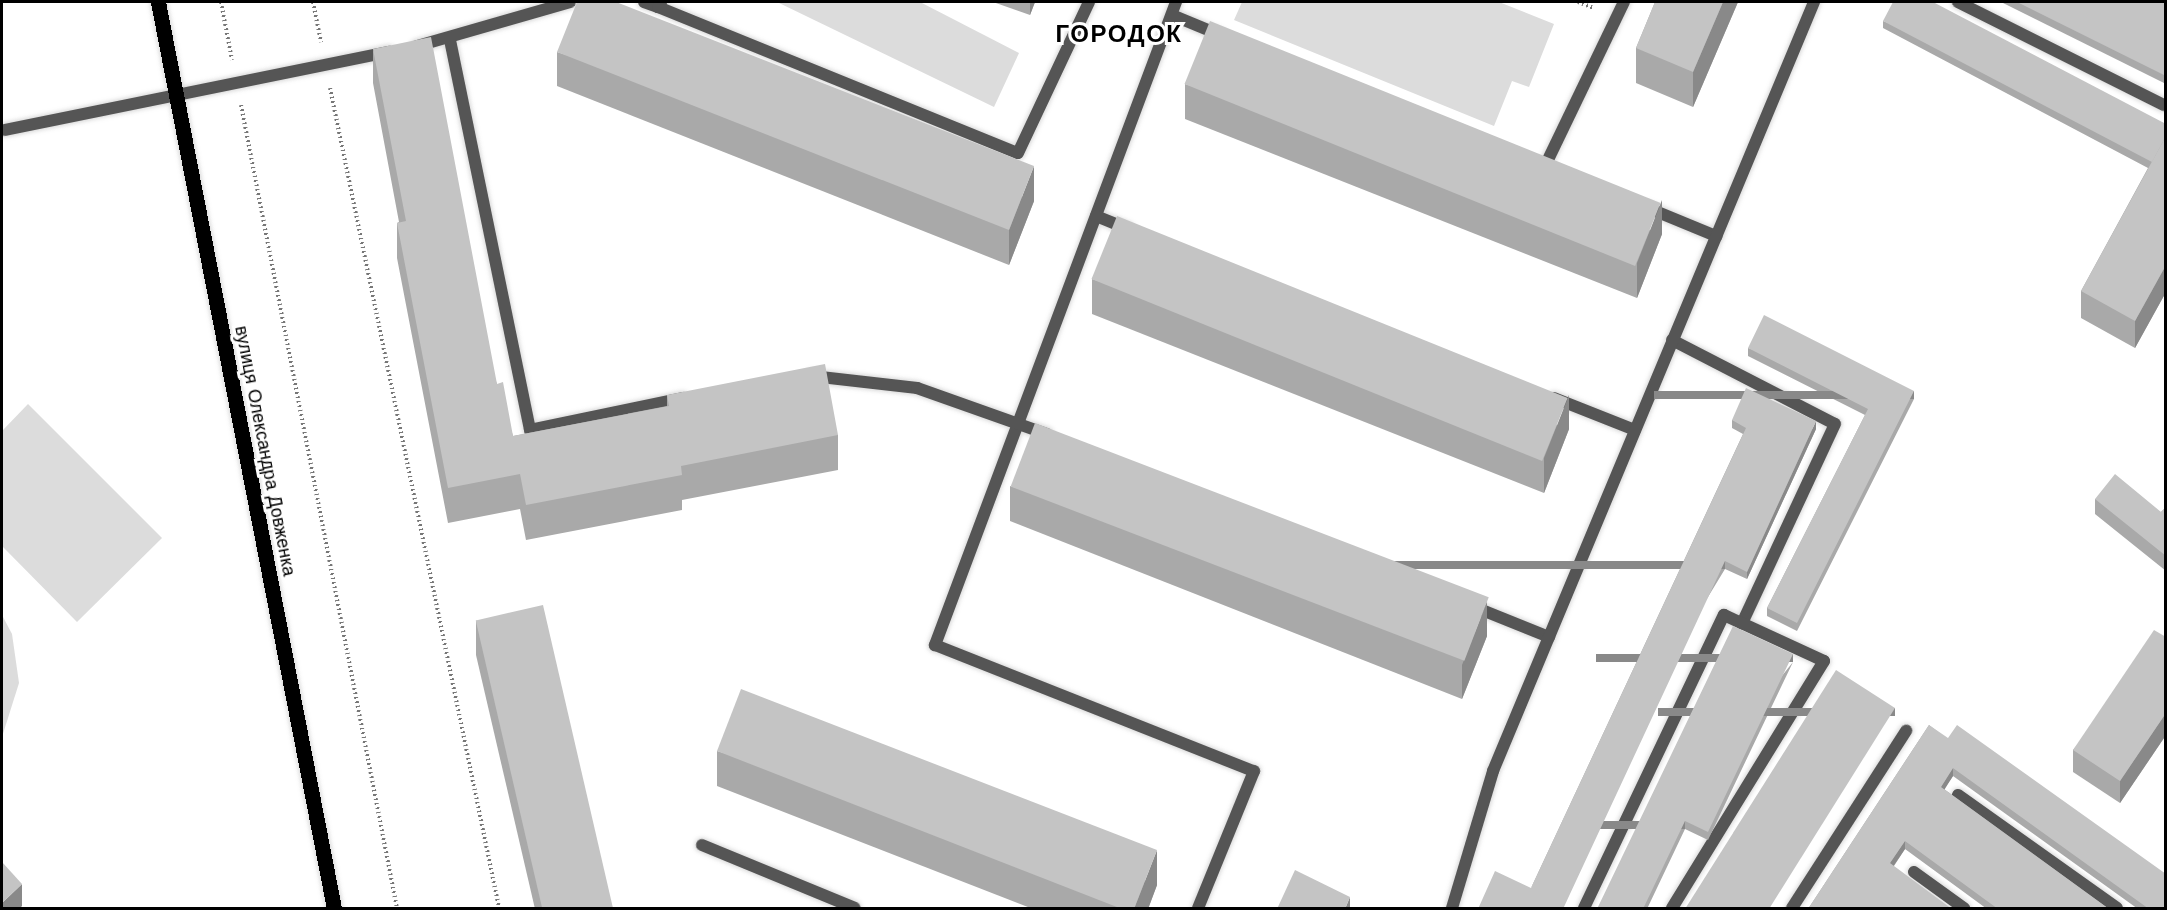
<!DOCTYPE html>
<meta charset="utf-8">
<style>
body{margin:0}
#map{position:relative;width:2167px;height:910px;overflow:hidden;background:#fff;font-family:"Work Sans",sans-serif}
div>[style]{position:absolute}
.green>*{inset:0;background:#dcdcdc}
.path>*{height:4px;margin-top:-2px;transform-origin:0;background:repeating-linear-gradient(90deg,#777 0 1.5px,transparent 0 4.5px)}
.roads{filter:drop-shadow(0 0 2px #dbdbdb) drop-shadow(0 0 2px #dbdbdb)}
.service>*{height:12px;margin:-6px;padding:0 6px;transform-origin:6px;border-radius:6px;background:#555}
.primary>*{height:15px;margin:-7.5px;padding:0 7.5px;transform-origin:7.5px;border-radius:7.5px;background:#000}
.wall>*{inset:0;background:#a9a9a9}
.shaded-wall>*{inset:0;background:#898989;transform-origin:0 0}
.building>*{inset:0;background:#c4c4c4;transform-origin:0 0}
span{translate:-50% -50%;white-space:nowrap;text-align:center;line-height:1.15;-webkit-text-stroke:6px #fff;paint-order:stroke}
.street-label{font-size:18px;color:#000}
.district-label{font-size:24px;color:#000;font-weight:700;letter-spacing:1.5px}
.frame{position:absolute;inset:0;border:3px solid #000;pointer-events:none}
</style>
<div id="map">
<div class="green">
<i style="clip-path:polygon(777px 2px,920px 2px,1019px 53px,994px 107px)"></i>
<i style="clip-path:polygon(1242px 2px,1499px 2px,1554px 24px,1529px 87px,1512px 81px,1494px 126px,1234px 20px)"></i>
<i style="clip-path:polygon(28px 404px,162px 538px,77px 622px,2px 546px,2px 431px)"></i>
<i style="clip-path:polygon(2px 615px,12px 634px,19px 683px,2px 737px)"></i>
</div>
<div class="path">
<i style="left:221px;top:2px;width:59px;rotate:79.3deg"></i>
<i style="left:313px;top:2px;width:41px;rotate:78.7deg"></i>
<i style="left:1578px;top:2px;width:17px;rotate:21deg"></i>
<i style="left:330px;top:88px;width:837px;rotate:78.35deg"></i>
<i style="left:241px;top:105px;width:818px;rotate:79.01deg"></i>
</div>
<div class="roads">
<div class="service">
<i style="left:644px;top:2px;width:15px;rotate:20deg"></i>
<i style="left:658px;top:7px;width:6px;rotate:-59deg"></i>
<i style="left:1176px;top:2px;width:687px;rotate:110.55deg"></i>
<i style="left:935px;top:645px;width:343px;rotate:21.6deg"></i>
<i style="left:1254px;top:771px;width:148px;rotate:112.2deg"></i>
<i style="left:1958px;top:2px;width:230px;rotate:26.6deg"></i>
<i style="left:658px;top:7px;width:388px;rotate:22.1deg"></i>
<i style="left:1018px;top:153px;width:167px;rotate:-64.8deg"></i>
<i style="left:1172px;top:15px;width:52px;rotate:22.6deg"></i>
<i style="left:450px;top:40px;width:398px;rotate:78.4deg"></i>
<i style="left:530px;top:430px;width:156px;rotate:-11.8deg"></i>
<i style="left:417px;top:46px;width:159px;rotate:-16deg"></i>
<i style="left:5px;top:130px;width:392px;rotate:-11.5deg"></i>
<i style="left:1545px;top:166px;width:182px;rotate:-64.3deg"></i>
<i style="left:1648px;top:208px;width:74px;rotate:22.4deg"></i>
<i style="left:1096px;top:216px;width:35px;rotate:22deg"></i>
<i style="left:1672px;top:340px;width:183px;rotate:27.3deg"></i>
<i style="left:1835px;top:424px;width:220px;rotate:115deg"></i>
<i style="left:812px;top:376px;width:106px;rotate:6.5deg"></i>
<i style="left:917px;top:388px;width:138px;rotate:19.5deg"></i>
<i style="left:1554px;top:398px;width:87px;rotate:21.6deg"></i>
<i style="left:1472px;top:606px;width:83px;rotate:21.9deg"></i>
<i style="left:1958px;top:795px;width:195px;rotate:35.4deg"></i>
<i style="left:702px;top:845px;width:165px;rotate:22.4deg"></i>
<i style="left:1914px;top:872px;width:62px;rotate:35.8deg"></i>
<i style="left:1452px;top:908px;width:143px;rotate:-73.3deg"></i>
<i style="left:1493px;top:771px;width:833px;rotate:-67.34deg"></i>
<i style="left:1584px;top:908px;width:325px;rotate:-64.5deg"></i>
<i style="left:1724px;top:615px;width:110px;rotate:24.7deg"></i>
<i style="left:1824px;top:661px;width:290px;rotate:121.6deg"></i>
<i style="left:1792px;top:908px;width:211px;rotate:-57.2deg"></i>
</div>
<div class="primary">
<i style="left:158px;top:2px;width:923px;rotate:79.01deg"></i>
</div>
</div>
<div class="wall">
<i style="clip-path:polygon(993px 2px,1035px 2px,1030px 15px)"></i>
<i style="clip-path:polygon(1655px 2px,1738px 2px,1693px 107px,1636px 83px,1636px 48px)"></i>
<i style="clip-path:polygon(2001px 2px,2166px 2px,2166px 84px)"></i>
<i style="clip-path:polygon(1883px 21px,2166px 124px,2166px 292px,2135px 348px,2081px 318px,2081px 291px,2148px 168px,1883px 28px)"></i>
<i style="clip-path:polygon(373px 49px,497px 384px,513px 436px,667px 406px,667px 395px,838px 435px,838px 470px,682px 500px,682px 510px,526px 540px,520px 509px,448px 523px,397px 258px,397px 223px,399px 222px,373px 83px)"></i>
<i style="clip-path:polygon(557px 52px,1034px 201px,1009px 265px,557px 86px)"></i>
<i style="clip-path:polygon(1185px 84px,1662px 234px,1637px 298px,1185px 119px)"></i>
<i style="clip-path:polygon(1092px 279px,1569px 429px,1544px 493px,1092px 314px)"></i>
<i style="clip-path:polygon(1748px 348px,1914px 399px,1797px 631px,1767px 616px,1767px 608px,1865px 415px,1748px 356px)"></i>
<i style="clip-path:polygon(1732px 420px,1816px 429px,1747px 579px,1725px 569px,1531px 888px,1743px 434px,1732px 428px)"></i>
<i style="clip-path:polygon(1010px 486px,1487px 636px,1462px 699px,1010px 521px)"></i>
<i style="clip-path:polygon(2095px 499px,2161px 512px,2166px 507px,2166px 571px,2095px 514px)"></i>
<i style="clip-path:polygon(476px 620px,613px 909px,535px 909px,476px 655px)"></i>
<i style="clip-path:polygon(2166px 637px,2166px 735px,2120px 803px,2073px 772px,2073px 750px)"></i>
<i style="clip-path:polygon(1793px 662px,1708px 840px,1685px 829px,1647px 909px,1597px 909px)"></i>
<i style="clip-path:polygon(1929px 725px,2166px 909px,2138px 909px,1953px 776px,1944px 789px,2109px 909px,1987px 909px,1905px 849px,1894px 866px,1808px 909px)"></i>
<i style="clip-path:polygon(717px 751px,1157px 885px,1148px 909px,1033px 909px,717px 786px)"></i>
</div>
<div class="shaded-wall">
<i style="clip-path:polygon(1030px 2px,1035px 2px,1030px 15px)"></i>
<i style="clip-path:polygon(1723px 2px,1738px 2px,1693px 107px,1693px 72px)"></i>
<i style="clip-path:polygon(1034px 166px,1034px 201px,1009px 265px,1009px 230px)"></i>
<i style="clip-path:polygon(1662px 200px,1662px 234px,1637px 298px,1637px 263px)"></i>
<i style="clip-path:polygon(2166px 265px,2166px 292px,2135px 348px,2135px 321px)"></i>
<i style="left:1914px;top:391px;width:8px;height:260px;rotate:90deg"></i>
<i style="clip-path:polygon(1569px 395px,1569px 429px,1544px 493px,1544px 458px)"></i>
<i style="clip-path:polygon(1816px 421px,1816px 429px,1747px 579px,1747px 572px)"></i>
<i style="left:1725px;top:561px;width:8px;height:384px;rotate:90deg"></i>
<i style="clip-path:polygon(1487px 601px,1487px 636px,1462px 699px,1462px 665px)"></i>
<i style="left:1793px;top:654px;width:8px;height:197px;rotate:90deg"></i>
<i style="left:1895px;top:708px;width:8px;height:237px;rotate:90deg"></i>
<i style="clip-path:polygon(2166px 713px,2166px 735px,2120px 803px,2120px 781px)"></i>
<i style="clip-path:polygon(1953px 768px,1953px 776px,1941px 795px,1941px 787px)"></i>
<i style="left:1685px;top:821px;width:8px;height:98px;rotate:90deg"></i>
<i style="clip-path:polygon(1905px 841px,1905px 849px,1890px 871px,1890px 863px)"></i>
<i style="clip-path:polygon(1157px 850px,1157px 885px,1148px 909px,1134px 909px)"></i>
<i style="clip-path:polygon(22px 884px,22px 906px,19px 909px,2px 909px,2px 903px)"></i>
<i style="clip-path:polygon(1350px 897px,1350px 909px,1345px 909px)"></i>
</div>
<div class="building">
<i style="clip-path:polygon(577px 2px,616px 2px,1034px 166px,1009px 230px,557px 52px)"></i>
<i style="clip-path:polygon(1655px 2px,1723px 2px,1693px 72px,1636px 48px)"></i>
<i style="clip-path:polygon(1893px 2px,1933px 2px,2166px 124px,2166px 136px,2152px 162px,1883px 21px)"></i>
<i style="clip-path:polygon(2017px 2px,2166px 2px,2166px 76px)"></i>
<i style="left:1210px;top:21px;width:486px;height:68px;rotate:22deg"></i>
<i style="clip-path:polygon(431px 37px,497px 384px,503px 382px,513px 436px,669px 406px,667px 395px,825px 364px,838px 435px,681px 466px,682px 475px,526px 505px,520px 474px,448px 488px,397px 223px,406px 221px,373px 49px)"></i>
<i style="clip-path:polygon(2166px 136px,2166px 265px,2135px 321px,2081px 291px)"></i>
<i style="left:1117px;top:216px;width:486px;height:68px;rotate:22deg"></i>
<i style="clip-path:polygon(1764px 315px,1914px 391px,1797px 623px,1767px 608px,1868px 409px,1748px 348px)"></i>
<i style="clip-path:polygon(1746px 388px,1816px 421px,1747px 572px,1725px 561px,1563px 909px,1478px 909px,1495px 871px,1531px 888px,1746px 428px,1732px 420px)"></i>
<i style="left:1035px;top:423px;width:486px;height:68px;rotate:21deg"></i>
<i style="clip-path:polygon(2115px 474px,2161px 512px,2166px 507px,2166px 556px,2095px 499px)"></i>
<i style="left:543px;top:605px;width:312px;height:69px;rotate:77deg"></i>
<i style="clip-path:polygon(1733px 626px,1793px 654px,1708px 832px,1685px 821px,1643px 909px,1597px 909px)"></i>
<i style="clip-path:polygon(2154px 630px,2166px 637px,2166px 713px,2120px 781px,2073px 750px)"></i>
<i style="clip-path:polygon(1836px 670px,1895px 708px,1769px 909px,1685px 909px)"></i>
<i style="clip-path:polygon(741px 689px,1157px 850px,1134px 909px,1122px 909px,717px 751px)"></i>
<i style="clip-path:polygon(1929px 725px,1948px 738px,1957px 725px,2166px 874px,2166px 909px,2149px 909px,1953px 768px,1941px 787px,2109px 909px,1998px 909px,1905px 841px,1890px 863px,1952px 909px,1808px 909px)"></i>
<i style="clip-path:polygon(2px 862px,22px 884px,2px 903px)"></i>
<i style="clip-path:polygon(1295px 870px,1350px 897px,1345px 909px,1277px 909px)"></i>
</div>
<div class="street-label">
<span style="left:265px;top:451px;rotate:79deg">вулиця Олександра Довженка</span>
</div>
<div class="district-label">
<span style="left:1119px;top:35px">ГОРОДОК</span>
</div>
<div class="frame"></div>
</div>
